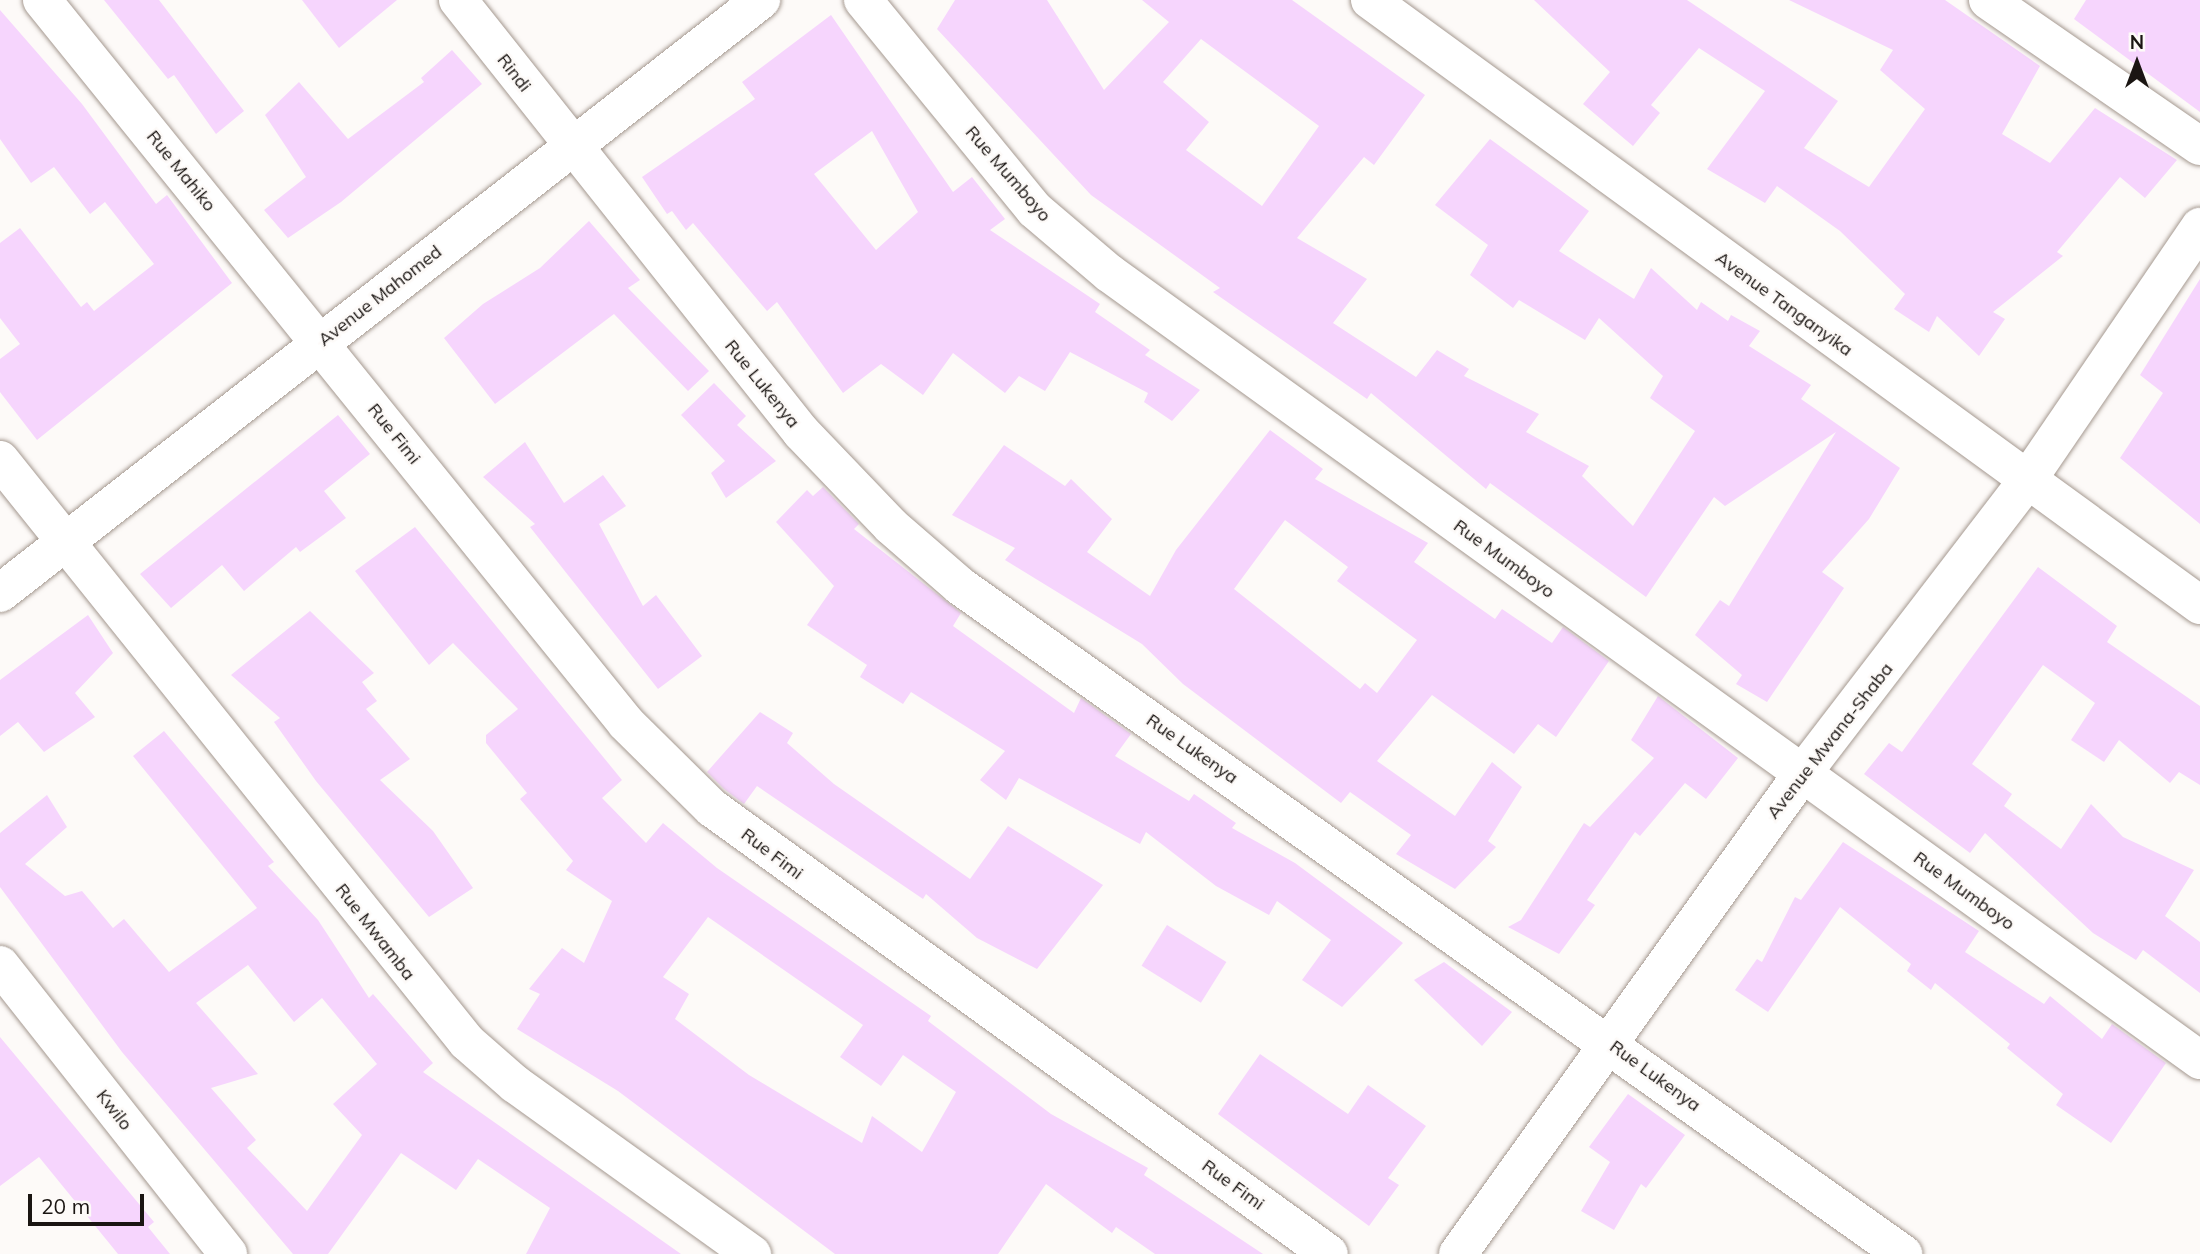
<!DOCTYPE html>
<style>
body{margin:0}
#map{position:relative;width:2200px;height:1254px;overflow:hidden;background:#fdfaf8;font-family:Mulish,sans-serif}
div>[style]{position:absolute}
.building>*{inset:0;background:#f6d5fd;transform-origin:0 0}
.roads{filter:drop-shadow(0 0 2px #a59990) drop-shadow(0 0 2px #a59990)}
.minor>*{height:38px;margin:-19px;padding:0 19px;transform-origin:19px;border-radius:19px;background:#fff}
span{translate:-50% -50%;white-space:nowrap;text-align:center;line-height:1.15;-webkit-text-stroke:5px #fdfaf8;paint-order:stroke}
.street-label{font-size:18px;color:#1a1512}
.north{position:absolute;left:2102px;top:28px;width:70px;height:70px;-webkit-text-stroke:5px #fdfaf8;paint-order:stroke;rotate:0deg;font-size:19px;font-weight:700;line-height:28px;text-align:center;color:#1a1512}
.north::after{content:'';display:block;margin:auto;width:24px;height:32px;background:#1a1512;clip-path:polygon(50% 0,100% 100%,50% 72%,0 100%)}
.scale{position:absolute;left:28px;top:1194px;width:116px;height:32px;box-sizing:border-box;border:4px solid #1a1512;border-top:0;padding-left:9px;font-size:21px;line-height:24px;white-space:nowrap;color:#1a1512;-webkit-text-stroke:5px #fdfaf8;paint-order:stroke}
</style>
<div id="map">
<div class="building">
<i style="clip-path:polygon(104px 0,159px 0,244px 111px,216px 134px,174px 75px,168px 79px)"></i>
<i style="clip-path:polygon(302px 0,397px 0,339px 48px)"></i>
<i style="clip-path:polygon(evenodd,955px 0,1047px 0,1104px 90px,1169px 22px,1142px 0,1292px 0,1425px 95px,1374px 165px,1364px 157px,1297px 238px,1367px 279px,1333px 323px,1416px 377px,1437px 350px,1469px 369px,1464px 376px,1539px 414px,1526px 432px,1589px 466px,1582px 476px,1633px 526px,1695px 431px,1650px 398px,1663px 376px,1599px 318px,1585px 340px,1519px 300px,1513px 308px,1470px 275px,1488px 245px,1435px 205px,1490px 139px,1589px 211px,1559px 251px,1634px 299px,1651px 268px,1697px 310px,1701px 302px,1728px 321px,1731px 315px,1760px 331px,1749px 346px,1811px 385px,1801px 399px,1900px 468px,1869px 519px,1822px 572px,1844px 588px,1767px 702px,1736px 684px,1742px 675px,1695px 635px,1720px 600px,1729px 606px,1836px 432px,1725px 506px,1714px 497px,1646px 597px,1490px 483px,1486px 489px,1371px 393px,1367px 399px,1213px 292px,1220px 288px,1091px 195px,937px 29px,955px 0,1201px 39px,1319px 126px,1262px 206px,1186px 150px,1209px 122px,1163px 82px,1201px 39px)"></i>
<i style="clip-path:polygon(1534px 0,1687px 0,1838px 101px,1804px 148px,1869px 187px,1925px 109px,1880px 70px,1893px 50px,1789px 0,1945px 0,2040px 66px,2002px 134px,2050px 163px,2095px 108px,2177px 160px,2145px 198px,2120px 177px,2057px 252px,2063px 256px,1993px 312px,2005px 319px,1979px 356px,1937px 316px,1929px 332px,1894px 309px,1905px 294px,1840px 231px,1777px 186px,1765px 203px,1707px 169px,1765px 91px,1699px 48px,1651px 105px,1660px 113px,1633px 146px,1583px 104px,1610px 72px)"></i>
<i style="clip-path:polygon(2086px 0,2200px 0,2200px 112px,2074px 19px)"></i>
<i style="clip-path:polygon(0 10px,82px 104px,156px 204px,167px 195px,232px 283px,37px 440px,0 392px,0 359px,20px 344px,0 318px,0 243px,20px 228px,81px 307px,87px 302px,94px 311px,154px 264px,105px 202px,90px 214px,54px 167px,31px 183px,0 139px)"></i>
<i style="clip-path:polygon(evenodd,831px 15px,953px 192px,972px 177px,1005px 219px,990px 230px,1100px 304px,1095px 312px,1150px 350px,1145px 355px,1200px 390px,1172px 421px,1144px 402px,1148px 393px,1070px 352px,1045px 391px,1019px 376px,1005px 393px,953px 353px,923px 395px,881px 364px,843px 393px,777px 302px,767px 311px,693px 223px,686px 230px,672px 211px,667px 214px,642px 177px,755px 99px,742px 82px,831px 15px,872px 131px,918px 212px,876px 250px,814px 174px,872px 131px)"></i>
<i style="clip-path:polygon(452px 50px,482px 84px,341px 202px,288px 238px,264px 210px,306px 177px,265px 115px,299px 82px,348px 139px,424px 82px,421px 78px)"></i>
<i style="clip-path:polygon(589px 221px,640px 280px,628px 288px,709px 371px,688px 391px,614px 314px,495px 404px,444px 338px,483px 304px,540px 268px)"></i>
<i style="clip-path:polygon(2200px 279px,2200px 524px,2120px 458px,2163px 393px,2140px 375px)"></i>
<i style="clip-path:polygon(714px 383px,746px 416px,737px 425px,776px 461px,726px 498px,711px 473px,725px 461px,681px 415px)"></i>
<i style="clip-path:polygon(338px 415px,370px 454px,324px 491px,346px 518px,300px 552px,296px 547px,244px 591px,222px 565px,171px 608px,140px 574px)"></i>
<i style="clip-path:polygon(evenodd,1270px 430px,1323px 469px,1315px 479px,1428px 543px,1414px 562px,1495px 619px,1502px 609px,1552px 643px,1563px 627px,1609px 661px,1556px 737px,1538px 724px,1514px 754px,1432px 695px,1377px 761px,1455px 816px,1492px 762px,1522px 787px,1488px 841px,1496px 847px,1455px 889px,1396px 854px,1411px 835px,1350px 792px,1341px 803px,1183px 684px,1142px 644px,1005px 560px,1015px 548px,952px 515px,1004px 445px,1065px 486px,1071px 479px,1112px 519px,1087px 552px,1150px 596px,1176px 550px,1270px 430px,1285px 520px,1348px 567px,1337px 581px,1417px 640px,1377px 693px,1365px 683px,1360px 689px,1234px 589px,1285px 520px)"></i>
<i style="clip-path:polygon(525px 442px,564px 503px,603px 475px,626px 506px,599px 524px,643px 606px,656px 595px,702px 656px,658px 689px,530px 527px,535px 524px,483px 477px)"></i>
<i style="clip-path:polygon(823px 487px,859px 524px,854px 529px,961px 613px,953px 626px,1074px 713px,1081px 698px,1131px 734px,1115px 756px,1189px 801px,1194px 794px,1236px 823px,1232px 828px,1295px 863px,1403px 943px,1342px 1007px,1302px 980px,1331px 940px,1277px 901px,1269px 915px,1216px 886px,1146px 832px,1140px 844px,1019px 778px,1006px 800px,980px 780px,1005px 751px,911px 692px,903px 704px,860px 677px,867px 665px,807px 625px,834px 586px,776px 522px,807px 490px,813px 496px)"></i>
<i style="clip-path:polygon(evenodd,415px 527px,622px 780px,602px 798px,646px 843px,663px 823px,717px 868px,931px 1016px,928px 1021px,1051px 1114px,1148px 1168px,1144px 1175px,1263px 1254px,1155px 1254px,1116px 1227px,1112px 1233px,1046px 1184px,998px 1254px,835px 1254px,618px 1091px,517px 1029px,540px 994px,529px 989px,562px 948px,584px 963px,612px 901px,566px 870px,573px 861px,520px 799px,527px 793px,486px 743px,486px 735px,518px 709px,453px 643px,429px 665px,355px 571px,415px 527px,708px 917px,863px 1025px,840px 1057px,881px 1086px,903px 1055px,956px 1092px,922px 1152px,872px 1116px,862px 1143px,749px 1075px,675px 1019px,689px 994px,663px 977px,708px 917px)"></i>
<i style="clip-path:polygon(2038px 567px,2117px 626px,2107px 642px,2200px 706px,2200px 785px,2179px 772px,2170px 783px,2119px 740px,2104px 762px,2071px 740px,2095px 703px,2043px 665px,1972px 764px,2012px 794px,2004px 806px,2061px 849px,2091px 804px,2123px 837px,2194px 870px,2165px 916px,2200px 942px,2200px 993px,2143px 950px,2136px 960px,2093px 933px,1985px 833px,1970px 853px,1864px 774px,1889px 743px,1902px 752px)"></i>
<i style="clip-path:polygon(310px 611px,374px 673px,362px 682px,377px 701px,366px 709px,410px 759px,380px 780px,433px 831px,473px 888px,429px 917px,316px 781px,274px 722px,280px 718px,231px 675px)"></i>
<i style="clip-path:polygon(88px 615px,113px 653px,75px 693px,95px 717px,44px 752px,18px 722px,0 736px,0 680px)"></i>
<i style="clip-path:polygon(1658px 696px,1738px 758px,1706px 799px,1685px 783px,1640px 836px,1635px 832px,1587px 900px,1595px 905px,1559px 954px,1508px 927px,1521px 920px,1584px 823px,1590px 827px,1654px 758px,1631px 740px)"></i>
<i style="clip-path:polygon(760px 712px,793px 733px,787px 743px,834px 784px,970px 879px,1008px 826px,1103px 885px,1037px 969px,977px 938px,926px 894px,923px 899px,757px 786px,744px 804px,724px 789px,707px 772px)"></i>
<i style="clip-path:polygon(evenodd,164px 731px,274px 862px,268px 866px,318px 920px,369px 998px,373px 994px,433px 1063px,423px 1072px,681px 1254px,526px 1254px,550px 1208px,478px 1159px,456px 1190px,401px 1153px,328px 1254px,293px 1254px,122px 1052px,0 887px,0 833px,47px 795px,67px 827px,25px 864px,65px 896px,82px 891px,113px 928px,124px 919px,169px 972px,257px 908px,133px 756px,164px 731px,248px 965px,294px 1022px,322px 998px,377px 1064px,333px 1104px,362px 1135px,307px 1211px,247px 1148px,256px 1140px,211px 1088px,258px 1074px,196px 1003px,248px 965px)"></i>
<i style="clip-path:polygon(1843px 842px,1979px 931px,1965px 952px,2044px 1004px,2050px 996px,2102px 1039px,2112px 1024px,2166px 1063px,2111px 1143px,2056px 1105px,2063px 1094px,2007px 1048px,2010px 1044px,1935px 983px,1931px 990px,1907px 971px,1911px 964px,1840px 907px,1768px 1012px,1735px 990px,1757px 959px,1762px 962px,1795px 897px,1801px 900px)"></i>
<i style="left:1167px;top:925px;width:70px;height:48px;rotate:32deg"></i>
<i style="clip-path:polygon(1444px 962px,1512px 1012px,1482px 1046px,1414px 980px)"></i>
<i style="clip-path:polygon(0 1037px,154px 1222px,148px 1227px,170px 1254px,118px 1254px,39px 1157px,0 1186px)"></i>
<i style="clip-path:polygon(1260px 1054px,1348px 1114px,1368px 1085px,1426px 1126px,1388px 1178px,1399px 1185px,1369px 1226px,1218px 1114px)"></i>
<i style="clip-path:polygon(1628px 1094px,1685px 1135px,1646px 1188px,1641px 1184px,1614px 1230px,1581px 1211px,1610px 1162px,1589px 1147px)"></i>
</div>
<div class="roads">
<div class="minor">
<i style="left:42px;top:0;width:929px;rotate:51.07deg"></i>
<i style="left:626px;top:723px;width:121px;rotate:44.7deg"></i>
<i style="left:712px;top:808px;width:761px;rotate:35.86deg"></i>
<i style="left:458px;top:0;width:552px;rotate:51.55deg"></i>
<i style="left:801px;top:432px;width:130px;rotate:46.2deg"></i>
<i style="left:891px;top:526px;width:91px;rotate:41deg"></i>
<i style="left:960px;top:586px;width:1156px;rotate:35.31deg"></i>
<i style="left:863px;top:0;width:271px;rotate:50.7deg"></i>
<i style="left:1035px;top:210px;width:97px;rotate:40.4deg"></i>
<i style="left:1109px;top:273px;width:1345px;rotate:35.81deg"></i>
<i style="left:1370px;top:0;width:1027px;rotate:36.09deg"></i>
<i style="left:1988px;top:0;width:257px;rotate:34.6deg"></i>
<i style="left:0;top:460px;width:746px;rotate:51.26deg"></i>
<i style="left:467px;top:1042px;width:64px;rotate:41.2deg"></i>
<i style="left:515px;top:1084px;width:292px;rotate:35.7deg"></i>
<i style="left:0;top:593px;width:965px;rotate:-37.93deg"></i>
<i style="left:0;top:965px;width:368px;rotate:51.7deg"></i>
<i style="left:1458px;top:1254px;width:591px;rotate:-54.37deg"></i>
<i style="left:1802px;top:774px;width:368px;rotate:-52.5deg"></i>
<i style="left:2026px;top:482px;width:309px;rotate:-55.7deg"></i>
</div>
</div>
<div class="street-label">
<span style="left:514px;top:73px;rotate:52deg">Rindi</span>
<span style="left:181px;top:171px;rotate:51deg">Rue Mahiko</span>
<span style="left:1008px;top:174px;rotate:49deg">Rue Mumboyo</span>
<span style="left:380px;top:296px;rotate:-38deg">Avenue Mahomed</span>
<span style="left:1784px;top:304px;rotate:36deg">Avenue Tanganyika</span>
<span style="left:762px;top:384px;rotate:51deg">Rue Lukenya</span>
<span style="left:394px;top:434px;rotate:51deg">Rue Fimi</span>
<span style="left:1504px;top:559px;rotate:36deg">Rue Mumboyo</span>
<span style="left:1830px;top:741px;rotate:-52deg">Avenue Mwana-Shaba</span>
<span style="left:1192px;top:749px;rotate:35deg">Rue Lukenya</span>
<span style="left:772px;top:854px;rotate:37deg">Rue Fimi</span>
<span style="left:1964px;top:891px;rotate:36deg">Rue Mumboyo</span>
<span style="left:375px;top:932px;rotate:52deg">Rue Mwamba</span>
<span style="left:1655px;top:1076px;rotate:36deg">Rue Lukenya</span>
<span style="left:114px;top:1110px;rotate:52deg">Kwilo</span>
<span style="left:1233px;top:1185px;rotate:36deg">Rue Fimi</span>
</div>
<div class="north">N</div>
<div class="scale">20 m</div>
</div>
